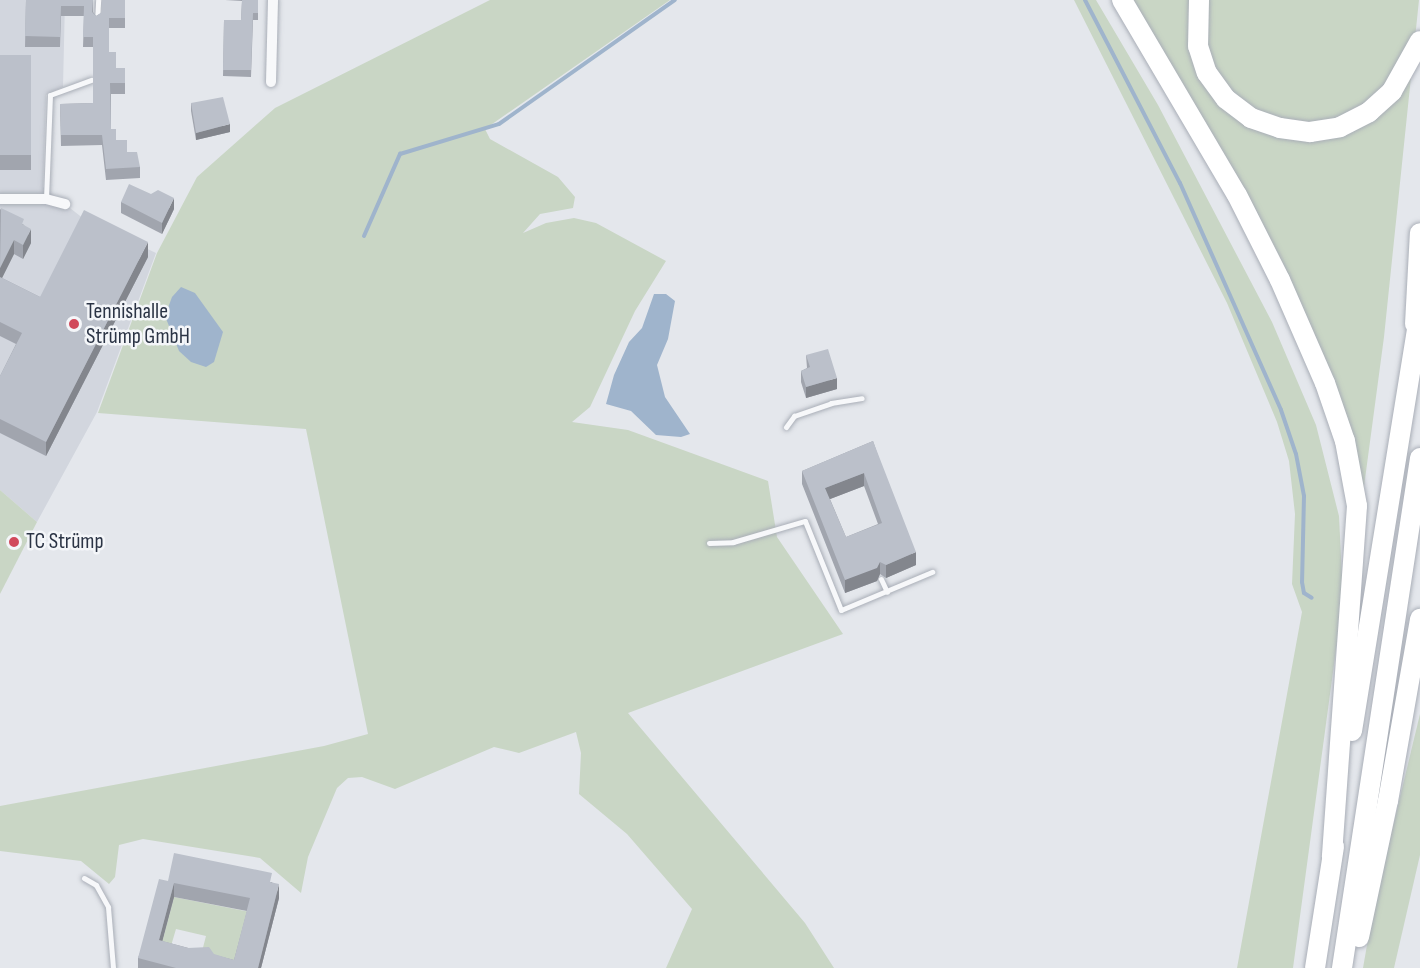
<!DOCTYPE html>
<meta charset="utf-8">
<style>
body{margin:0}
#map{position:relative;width:1420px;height:968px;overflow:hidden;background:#e4e7ec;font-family:"Sofia Sans Condensed",sans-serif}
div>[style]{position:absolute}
.built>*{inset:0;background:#d2d6de}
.green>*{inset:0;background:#c9d6c5}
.water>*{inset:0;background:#9fb4cc}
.stream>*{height:4px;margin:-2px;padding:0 2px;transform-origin:2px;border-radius:2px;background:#9fb4cc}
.roads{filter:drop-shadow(0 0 2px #a9aeb7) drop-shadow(0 0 2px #a9aeb7)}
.service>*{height:5px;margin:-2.5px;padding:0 2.5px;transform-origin:2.5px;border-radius:2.5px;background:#f7f8fa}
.minor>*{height:10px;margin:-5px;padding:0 5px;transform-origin:5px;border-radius:5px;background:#f7f8fa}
.motorway>*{height:20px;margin:-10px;padding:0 10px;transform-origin:10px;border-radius:10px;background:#fff}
.wall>*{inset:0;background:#a1a5ae;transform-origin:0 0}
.shaded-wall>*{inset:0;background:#83868d}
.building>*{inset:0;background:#bbc0ca;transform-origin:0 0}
.dots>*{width:16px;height:16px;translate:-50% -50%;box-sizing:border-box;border:3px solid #f4f6f9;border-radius:50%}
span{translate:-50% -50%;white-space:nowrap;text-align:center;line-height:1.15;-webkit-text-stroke:5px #f4f6f9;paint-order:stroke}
.poi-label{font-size:22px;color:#2b3445}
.left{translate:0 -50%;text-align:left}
</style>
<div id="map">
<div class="built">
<i style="clip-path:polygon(0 0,65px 0,63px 87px,46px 95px,43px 187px,84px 219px,156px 253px,97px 412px,37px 522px,0 490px)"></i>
</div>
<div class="green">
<i style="clip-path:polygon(490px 0,670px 0,485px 129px,490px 139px,558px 177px,575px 197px,573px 208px,540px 214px,523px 233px,546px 223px,574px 218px,596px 223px,666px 261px,635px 311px,590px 407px,572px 422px,628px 430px,768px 481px,777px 537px,843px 634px,628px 713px,805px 923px,834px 968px,666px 968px,692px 909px,627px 834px,579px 794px,581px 753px,576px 732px,519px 753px,494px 747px,395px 789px,362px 777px,348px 778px,337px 788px,308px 857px,301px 893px,260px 858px,143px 839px,119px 845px,115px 877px,109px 884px,81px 861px,0 851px,0 806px,324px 746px,368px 734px,306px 429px,98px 413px,157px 253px,197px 177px,275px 108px)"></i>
<i style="clip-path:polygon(1074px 0,1096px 0,1158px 105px,1272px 322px,1316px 425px,1339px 516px,1343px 598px,1293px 968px,1237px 968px,1302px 612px,1292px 584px,1295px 514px,1289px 461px,1277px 422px,1227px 303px)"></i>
<i style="clip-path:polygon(1127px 0,1419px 0,1384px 337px,1363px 494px,1296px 311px)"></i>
<i style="clip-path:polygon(0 490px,37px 522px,0 594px)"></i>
<i style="clip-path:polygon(1420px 714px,1420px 855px,1394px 968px,1363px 968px,1374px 905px)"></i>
<i style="clip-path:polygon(174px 897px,250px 912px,235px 968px,199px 963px,206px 936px,176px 929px,168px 956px,159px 954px)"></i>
</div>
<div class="water">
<i style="clip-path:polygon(181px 287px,195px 293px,223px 332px,214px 362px,206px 367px,191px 362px,179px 351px,165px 316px,172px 297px)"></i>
<i style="clip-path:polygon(654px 294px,666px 294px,675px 301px,668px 339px,657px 365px,665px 397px,690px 434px,681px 437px,656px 435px,631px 411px,606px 404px,614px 375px,629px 342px,642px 328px)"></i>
</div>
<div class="stream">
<i style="left:1085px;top:0;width:206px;rotate:62.6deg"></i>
<i style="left:1180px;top:183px;width:248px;rotate:66deg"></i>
<i style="left:1281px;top:410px;width:46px;rotate:71.2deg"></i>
<i style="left:1296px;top:454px;width:43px;rotate:79.2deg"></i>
<i style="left:1304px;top:496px;width:86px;rotate:91.3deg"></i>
<i style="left:1302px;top:582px;width:11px;rotate:80deg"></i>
<i style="left:1304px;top:593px;width:9px;rotate:32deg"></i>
<i style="left:364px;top:236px;width:90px;rotate:-66.3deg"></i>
<i style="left:400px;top:154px;width:103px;rotate:-16.9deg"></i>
<i style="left:499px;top:124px;width:215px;rotate:-35.2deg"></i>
</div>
<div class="roads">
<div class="service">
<i style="left:97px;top:22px;width:22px;rotate:-87deg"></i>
<i style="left:46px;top:199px;width:104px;rotate:-87.8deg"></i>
<i style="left:50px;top:95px;width:44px;rotate:-20.1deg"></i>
<i style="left:786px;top:427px;width:14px;rotate:-54deg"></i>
<i style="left:794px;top:416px;width:39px;rotate:-19deg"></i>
<i style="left:831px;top:403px;width:31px;rotate:-9deg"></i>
<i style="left:709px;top:543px;width:24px;rotate:-2deg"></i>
<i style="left:733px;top:542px;width:75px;rotate:-16.3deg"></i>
<i style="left:805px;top:521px;width:96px;rotate:68deg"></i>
<i style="left:841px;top:610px;width:99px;rotate:-22.7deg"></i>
<i style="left:881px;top:579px;width:14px;rotate:65deg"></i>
<i style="left:84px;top:878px;width:14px;rotate:30deg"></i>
<i style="left:96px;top:885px;width:25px;rotate:61deg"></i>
<i style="left:108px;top:907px;width:61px;rotate:85.3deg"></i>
</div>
<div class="minor">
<i style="left:271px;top:82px;width:82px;rotate:-88.6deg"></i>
<i style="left:0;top:199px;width:46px"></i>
<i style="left:46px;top:199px;width:20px;rotate:15deg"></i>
</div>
<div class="motorway">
<i style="left:1122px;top:0;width:226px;rotate:59.5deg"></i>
<i style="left:1237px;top:195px;width:95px;rotate:63.2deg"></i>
<i style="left:1280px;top:280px;width:112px;rotate:66.4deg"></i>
<i style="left:1325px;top:383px;width:61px;rotate:71deg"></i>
<i style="left:1345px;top:441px;width:66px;rotate:79.5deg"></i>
<i style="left:1357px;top:506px;width:352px;rotate:94.1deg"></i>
<i style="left:1199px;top:0;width:46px;rotate:91.2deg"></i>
<i style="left:1198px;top:46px;width:28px;rotate:72deg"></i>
<i style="left:1207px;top:73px;width:32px;rotate:54deg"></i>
<i style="left:1226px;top:99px;width:31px;rotate:37deg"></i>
<i style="left:1251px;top:118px;width:31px;rotate:19deg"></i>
<i style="left:1280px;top:128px;width:30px;rotate:8deg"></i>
<i style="left:1310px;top:132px;width:30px;rotate:-9deg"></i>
<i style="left:1340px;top:127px;width:33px;rotate:-27deg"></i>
<i style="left:1369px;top:112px;width:31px;rotate:-42deg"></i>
<i style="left:1392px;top:91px;width:57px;rotate:-60.8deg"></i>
<i style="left:1415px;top:324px;width:91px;rotate:-86.9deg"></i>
<i style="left:1352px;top:731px;width:425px;rotate:-80.8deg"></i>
<i style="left:1359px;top:937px;width:139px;rotate:-78deg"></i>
<i style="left:1388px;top:801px;width:185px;rotate:-80deg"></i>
<i style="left:1315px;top:968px;width:123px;rotate:-81.1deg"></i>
<i style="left:1342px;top:968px;width:516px;rotate:-81.3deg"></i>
</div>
</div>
<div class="wall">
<i style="clip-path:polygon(26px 0,93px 0,93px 12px,96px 16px,125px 0,125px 28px,109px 28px,109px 52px,116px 68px,125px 68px,125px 94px,111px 94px,111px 129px,116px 140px,140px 167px,140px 178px,106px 180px,102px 145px,61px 146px,60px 104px,93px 103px,93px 47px,83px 47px,84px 16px,61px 16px,60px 47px,25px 47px)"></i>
<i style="clip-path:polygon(225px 0,258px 0,258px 20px,253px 20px,251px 77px,223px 76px,224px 20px,241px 20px,242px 1px)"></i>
<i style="left:0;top:55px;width:31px;height:115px"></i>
<i style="clip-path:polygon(191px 103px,230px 132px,196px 140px,191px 111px)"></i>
<i style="clip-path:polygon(121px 202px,174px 209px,162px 234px,121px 213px)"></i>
<i style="clip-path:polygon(0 209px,24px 225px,31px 243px,23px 259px,14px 254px,2px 278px,40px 297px,148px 257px,46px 456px,0 433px,0 376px,16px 344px,0 336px)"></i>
<i style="clip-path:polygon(806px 355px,837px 389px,806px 398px,801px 382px,801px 371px,807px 368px)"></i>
<i style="clip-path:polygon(evenodd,873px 441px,916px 565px,886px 578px,880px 574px,877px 581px,845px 593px,802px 484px,802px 471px,873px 441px,864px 486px,878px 524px,846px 537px,830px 499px,864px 486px)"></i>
<i style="clip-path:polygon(evenodd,168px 881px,272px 882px,279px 898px,261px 968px,138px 968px,138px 958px,168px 881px,174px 897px,247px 911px,234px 960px,162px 941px,174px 897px)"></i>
</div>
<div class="shaded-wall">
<i style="clip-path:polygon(230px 124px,230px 132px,196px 140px,196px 133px)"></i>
<i style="clip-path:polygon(174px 198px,174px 209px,162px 234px,162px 223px)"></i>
<i style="clip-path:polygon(31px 229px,31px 243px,23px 259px,23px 245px)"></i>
<i style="clip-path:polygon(14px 240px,14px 254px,0 282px,0 268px)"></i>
<i style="clip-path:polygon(148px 242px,148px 257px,46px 456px,46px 442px)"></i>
<i style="clip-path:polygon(837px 378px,837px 389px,806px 398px,806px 387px)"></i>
<i style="clip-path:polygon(864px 473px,864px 486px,825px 501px,825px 488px)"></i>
<i style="clip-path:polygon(916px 552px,916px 565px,886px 578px,886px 565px)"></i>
<i style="clip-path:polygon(880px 562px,880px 574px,877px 581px,845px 593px,845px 580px)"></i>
<i style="clip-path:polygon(174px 883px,174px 897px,159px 954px,159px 940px)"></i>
<i style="clip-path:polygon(279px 884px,279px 898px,261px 968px,258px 968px)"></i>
</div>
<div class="building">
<i style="clip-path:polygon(26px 0,93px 0,92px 12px,96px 16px,102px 12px,102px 0,125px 0,125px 18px,109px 18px,109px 52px,116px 52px,116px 68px,125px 68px,125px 83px,110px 83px,111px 129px,116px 129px,116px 140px,127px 140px,127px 152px,137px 152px,140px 167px,106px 169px,102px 135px,61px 135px,60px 104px,93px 103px,93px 37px,83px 37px,84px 6px,61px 6px,60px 37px,25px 36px)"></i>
<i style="clip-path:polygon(242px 0,258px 0,258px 13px,253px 13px,251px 70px,223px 70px,224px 20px,241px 20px)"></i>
<i style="left:0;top:55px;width:31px;height:100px"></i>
<i style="clip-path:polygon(223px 97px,230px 124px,196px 133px,191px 103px)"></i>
<i style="clip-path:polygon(129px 184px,151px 194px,158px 190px,174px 198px,162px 223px,121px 202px)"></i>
<i style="clip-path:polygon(1px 208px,24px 219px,22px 224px,31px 229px,23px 245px,14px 240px,0 268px)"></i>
<i style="clip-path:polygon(84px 210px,148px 242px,46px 442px,0 419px,0 376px,22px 333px,0 322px,0 277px,40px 297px)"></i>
<i style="clip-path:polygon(828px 349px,837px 378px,806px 387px,801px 371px,810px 367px,806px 355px)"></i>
<i style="clip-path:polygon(evenodd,873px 441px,916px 552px,886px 565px,880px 562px,877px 568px,845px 580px,802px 471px,873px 441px,864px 473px,882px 523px,846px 537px,825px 488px,864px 473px)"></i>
<i style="clip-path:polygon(evenodd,174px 853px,272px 873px,270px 882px,279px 884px,258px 968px,176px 968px,138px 958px,159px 879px,168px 881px,174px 853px,174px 883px,250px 898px,234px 960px,214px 954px,209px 947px,188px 948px,159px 940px,174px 883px)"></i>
</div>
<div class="dots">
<i style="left:74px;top:324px;background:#d1495b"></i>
<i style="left:14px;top:542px;background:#d1495b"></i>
</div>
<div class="poi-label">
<span class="left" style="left:86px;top:324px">Tennishalle<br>Strümp GmbH</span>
<span class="left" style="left:26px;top:542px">TC Strümp</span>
</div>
</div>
